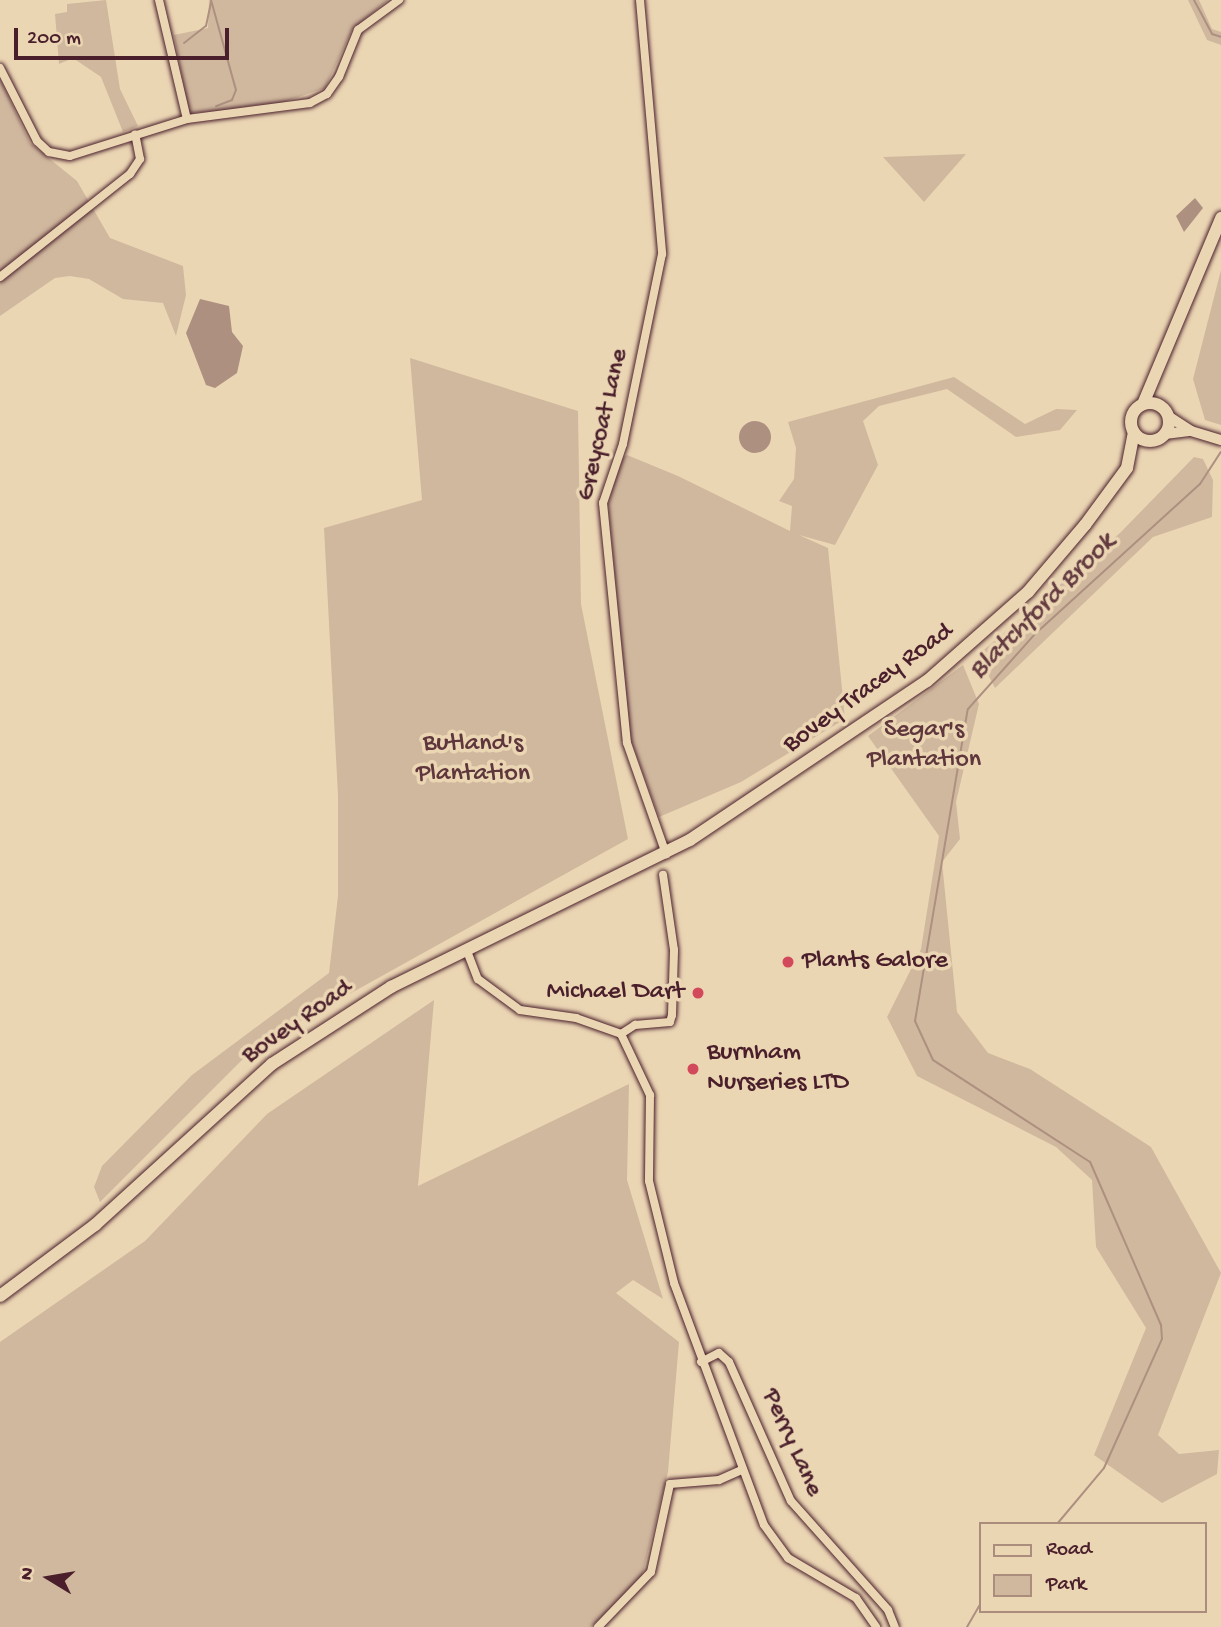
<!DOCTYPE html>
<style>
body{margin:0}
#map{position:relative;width:1221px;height:1627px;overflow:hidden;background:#ebd6b4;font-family:"Gochi Hand",sans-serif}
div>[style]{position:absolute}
.green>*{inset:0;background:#d0b89e}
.water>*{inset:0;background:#ad9080}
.round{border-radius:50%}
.stream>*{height:2px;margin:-1px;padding:0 1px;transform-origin:1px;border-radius:1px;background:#ad9080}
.roads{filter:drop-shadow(0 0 2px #4a1f2b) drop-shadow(0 0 2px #4a1f2b)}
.minor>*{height:8px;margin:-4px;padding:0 4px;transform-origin:4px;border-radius:4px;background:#ebd6b4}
.tertiary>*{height:10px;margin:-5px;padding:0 5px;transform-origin:5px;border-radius:5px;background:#ebd6b4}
.primary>*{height:12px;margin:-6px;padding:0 6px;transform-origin:6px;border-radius:6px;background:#ebd6b4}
.primary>.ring{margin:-6px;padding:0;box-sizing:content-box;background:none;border:12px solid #ebd6b4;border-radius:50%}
.dots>*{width:19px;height:19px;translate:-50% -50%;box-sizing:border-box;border:4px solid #ebd6b4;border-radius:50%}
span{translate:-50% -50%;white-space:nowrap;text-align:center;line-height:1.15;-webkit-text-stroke:7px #ebd6b4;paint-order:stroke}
.street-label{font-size:26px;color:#4a1f2b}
.park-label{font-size:26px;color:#5e363c}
.poi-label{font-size:26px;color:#4a1f2b}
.left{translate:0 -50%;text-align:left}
.right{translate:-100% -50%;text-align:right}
.water-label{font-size:28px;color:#633b40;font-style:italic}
.legend{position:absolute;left:979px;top:1522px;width:228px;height:91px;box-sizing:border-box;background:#ebd6b4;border:2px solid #ab8d7d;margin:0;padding:9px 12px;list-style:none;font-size:21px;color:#4a1f2b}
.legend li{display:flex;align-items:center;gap:14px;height:35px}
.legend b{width:35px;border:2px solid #ab8d7d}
.north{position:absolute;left:14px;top:1543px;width:70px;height:70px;-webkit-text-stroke:5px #ebd6b4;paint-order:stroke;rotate:281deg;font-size:19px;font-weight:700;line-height:28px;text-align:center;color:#4a1f2b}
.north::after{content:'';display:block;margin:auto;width:24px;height:32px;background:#4a1f2b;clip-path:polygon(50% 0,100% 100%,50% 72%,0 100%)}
.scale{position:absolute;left:14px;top:28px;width:215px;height:32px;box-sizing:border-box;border:4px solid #4a1f2b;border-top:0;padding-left:9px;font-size:21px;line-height:24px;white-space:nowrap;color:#4a1f2b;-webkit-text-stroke:5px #ebd6b4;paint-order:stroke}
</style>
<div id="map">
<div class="green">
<i style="clip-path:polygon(106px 0,120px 89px,138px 126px,123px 132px,101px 77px,73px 58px,59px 64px,55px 14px,67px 12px,67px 4px)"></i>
<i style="clip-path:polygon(209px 0,388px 0,352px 30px,325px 88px,266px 108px,189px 113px,174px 35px,208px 28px)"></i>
<i style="clip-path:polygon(1188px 0,1199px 0,1212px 29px,1221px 32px,1221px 45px,1207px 40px)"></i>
<i style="clip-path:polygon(0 79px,30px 143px,77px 181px,110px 238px,183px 266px,186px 295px,176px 336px,163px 303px,123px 299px,89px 279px,70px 276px,55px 278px,0 316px)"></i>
<i style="clip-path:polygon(966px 154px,924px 202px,883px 157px)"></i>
<i style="clip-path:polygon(1221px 270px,1221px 425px,1205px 420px,1193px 379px)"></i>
<i style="clip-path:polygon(410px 358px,578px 411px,581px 604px,628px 839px,256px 1046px,100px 1202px,94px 1187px,102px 1166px,192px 1075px,329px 973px,338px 896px,338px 796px,324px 528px,422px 500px)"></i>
<i style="clip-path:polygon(954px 377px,1025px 424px,1056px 409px,1077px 410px,1060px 430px,1016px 437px,947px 389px,879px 406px,863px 421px,878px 465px,835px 545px,799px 535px,828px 548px,845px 719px,741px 782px,659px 817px,630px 737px,608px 504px,621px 459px,627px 455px,678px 476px,790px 531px,792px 506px,779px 501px,794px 479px,796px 448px,788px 422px)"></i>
<i style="clip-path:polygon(1194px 457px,1203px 459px,1213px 480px,1212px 517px,1153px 537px,995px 688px,978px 655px,1120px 533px)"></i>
<i style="clip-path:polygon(963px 665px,979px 704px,956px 802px,960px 839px,942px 862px,957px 1012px,988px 1053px,1030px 1069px,1151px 1147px,1221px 1273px,1158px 1435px,1179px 1454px,1219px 1450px,1217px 1474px,1162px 1503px,1094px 1455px,1146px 1328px,1096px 1247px,1092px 1180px,1056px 1147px,917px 1076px,887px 1017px,921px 949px,939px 836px,868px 736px)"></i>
<i style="clip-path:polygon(434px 1000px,418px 1186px,629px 1084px,627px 1180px,663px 1299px,633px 1280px,616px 1293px,679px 1342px,668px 1472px,641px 1580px,591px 1627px,0 1627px,0 1342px,145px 1241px,267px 1114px)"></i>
</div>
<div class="water">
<i style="clip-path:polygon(1195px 198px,1203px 208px,1184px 232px,1176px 216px)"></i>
<i style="clip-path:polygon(200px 299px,229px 306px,232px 332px,243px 346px,237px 373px,215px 388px,206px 385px,186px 333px)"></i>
<i class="round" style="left:739px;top:421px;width:32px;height:32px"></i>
</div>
<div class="stream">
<i style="left:211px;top:0;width:93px;rotate:74.5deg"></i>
<i style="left:236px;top:90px;width:11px;rotate:112deg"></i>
<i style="left:232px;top:100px;width:17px;rotate:159deg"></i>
<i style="left:1194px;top:0;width:38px;rotate:62deg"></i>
<i style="left:1212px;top:34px;width:9px;rotate:18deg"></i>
<i style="left:184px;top:43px;width:28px;rotate:-38deg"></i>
<i style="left:206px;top:26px;width:24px;rotate:-78deg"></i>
<i style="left:1057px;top:1524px;width:73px;rotate:-50deg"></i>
<i style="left:1104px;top:1468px;width:141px;rotate:-65.8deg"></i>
<i style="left:1162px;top:1339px;width:14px;rotate:-94deg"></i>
<i style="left:1161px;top:1325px;width:178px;rotate:-113.5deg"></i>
<i style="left:1090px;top:1162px;width:187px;rotate:-147deg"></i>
<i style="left:933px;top:1060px;width:43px;rotate:-114.8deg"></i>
<i style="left:915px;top:1021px;width:316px;rotate:-80.4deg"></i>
<i style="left:968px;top:709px;width:101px;rotate:-48.2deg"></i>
<i style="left:1035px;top:634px;width:223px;rotate:-42.3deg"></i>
<i style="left:1200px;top:484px;width:38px;rotate:-57deg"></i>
<i style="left:967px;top:1627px;width:28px;rotate:-60deg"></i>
</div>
<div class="roads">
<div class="minor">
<i style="left:159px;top:0;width:122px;rotate:76.8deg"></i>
<i style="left:640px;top:0;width:255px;rotate:85deg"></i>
<i style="left:662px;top:254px;width:194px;rotate:101.6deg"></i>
<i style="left:623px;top:444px;width:62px;rotate:108.7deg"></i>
<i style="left:603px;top:503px;width:241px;rotate:84.3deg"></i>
<i style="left:627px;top:743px;width:118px;rotate:70.6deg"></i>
<i style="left:0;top:68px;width:82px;rotate:63.1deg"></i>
<i style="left:37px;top:141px;width:16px;rotate:43deg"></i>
<i style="left:49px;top:152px;width:21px;rotate:11deg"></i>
<i style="left:70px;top:156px;width:123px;rotate:-17.5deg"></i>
<i style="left:187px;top:119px;width:124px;rotate:-7.4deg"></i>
<i style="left:310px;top:103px;width:19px;rotate:-28deg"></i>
<i style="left:327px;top:94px;width:21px;rotate:-55deg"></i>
<i style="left:339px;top:77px;width:51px;rotate:-68deg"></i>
<i style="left:358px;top:30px;width:51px;rotate:-36.2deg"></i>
<i style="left:0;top:277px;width:166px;rotate:-38.4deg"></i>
<i style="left:130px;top:174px;width:18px;rotate:-56deg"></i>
<i style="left:140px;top:159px;width:25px;rotate:-101deg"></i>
<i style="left:467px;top:951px;width:30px;rotate:69deg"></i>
<i style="left:478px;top:979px;width:52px;rotate:36.4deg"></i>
<i style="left:520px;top:1010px;width:57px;rotate:8.1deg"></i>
<i style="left:576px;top:1018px;width:48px;rotate:19.6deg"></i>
<i style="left:621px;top:1034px;width:68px;rotate:64.6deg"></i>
<i style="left:650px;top:1095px;width:86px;rotate:90.7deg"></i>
<i style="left:649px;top:1181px;width:105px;rotate:76.2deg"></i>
<i style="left:674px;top:1283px;width:258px;rotate:69.6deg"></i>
<i style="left:764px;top:1525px;width:41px;rotate:54deg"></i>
<i style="left:788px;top:1558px;width:79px;rotate:30.5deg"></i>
<i style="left:856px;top:1598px;width:35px;rotate:55deg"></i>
<i style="left:621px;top:1034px;width:17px;rotate:-33deg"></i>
<i style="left:635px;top:1025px;width:35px;rotate:-5deg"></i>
<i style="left:670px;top:1022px;width:7px;rotate:-74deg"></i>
<i style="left:672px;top:1015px;width:65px;rotate:-88.2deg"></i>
<i style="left:674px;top:950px;width:76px;rotate:-98.3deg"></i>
<i style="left:701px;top:1362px;width:20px;rotate:-27deg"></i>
<i style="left:719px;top:1353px;width:13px;rotate:42deg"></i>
<i style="left:729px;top:1362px;width:152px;rotate:66deg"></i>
<i style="left:791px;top:1501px;width:146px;rotate:48.3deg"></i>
<i style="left:888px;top:1610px;width:18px;rotate:68deg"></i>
<i style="left:598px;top:1627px;width:76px;rotate:-46.1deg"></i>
<i style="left:651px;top:1572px;width:90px;rotate:-77.8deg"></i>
<i style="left:670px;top:1484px;width:49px;rotate:-4.7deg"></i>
<i style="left:719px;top:1480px;width:24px;rotate:-24deg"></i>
</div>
<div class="tertiary">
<i style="left:1168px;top:416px;width:27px;rotate:33deg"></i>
<i style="left:1165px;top:434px;width:26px;rotate:-7deg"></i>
<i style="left:1191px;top:431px;width:31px;rotate:17deg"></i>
</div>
<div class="primary">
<i class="ring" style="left:1131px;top:403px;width:26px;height:26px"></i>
<i style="left:1143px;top:404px;width:202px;rotate:-67.2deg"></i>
<i style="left:0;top:1296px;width:119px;rotate:-36.8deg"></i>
<i style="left:95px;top:1225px;width:239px;rotate:-42.3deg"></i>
<i style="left:272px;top:1064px;width:142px;rotate:-32.9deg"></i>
<i style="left:391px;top:987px;width:333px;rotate:-26.2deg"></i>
<i style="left:690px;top:840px;width:285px;rotate:-33.9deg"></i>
<i style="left:927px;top:681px;width:135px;rotate:-41.4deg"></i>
<i style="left:1028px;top:592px;width:88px;rotate:-49.6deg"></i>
<i style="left:1085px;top:525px;width:71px;rotate:-53.6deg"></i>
<i style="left:1127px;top:468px;width:36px;rotate:-79deg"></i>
</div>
</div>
<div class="dots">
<i style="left:788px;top:962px;background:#d1495b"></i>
<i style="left:698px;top:993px;background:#d1495b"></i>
<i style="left:693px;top:1069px;background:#d1495b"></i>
</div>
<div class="street-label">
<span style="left:604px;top:425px;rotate:-77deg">Greycoat Lane</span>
<span style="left:869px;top:689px;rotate:-36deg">Bovey Tracey Road</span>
<span style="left:298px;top:1023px;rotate:-35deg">Bovey Road</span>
<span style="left:791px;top:1443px;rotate:66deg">Perry Lane</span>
</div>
<div class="park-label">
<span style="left:924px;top:746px">Segar's<br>Plantation</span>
<span style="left:473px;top:760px">Butland's<br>Plantation</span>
</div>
<div class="poi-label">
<span class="left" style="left:802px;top:962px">Plants Galore</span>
<span class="right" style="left:684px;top:993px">Michael Dart</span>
<span class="left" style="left:707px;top:1069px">Burnham<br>Nurseries LTD</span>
</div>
<div class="water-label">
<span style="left:1043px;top:607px;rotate:-45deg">Blatchford Brook</span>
</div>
<ul class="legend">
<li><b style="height:9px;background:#ebd6b4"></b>Road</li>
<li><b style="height:19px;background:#d0b89e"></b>Park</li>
</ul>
<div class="north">N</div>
<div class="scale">200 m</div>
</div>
